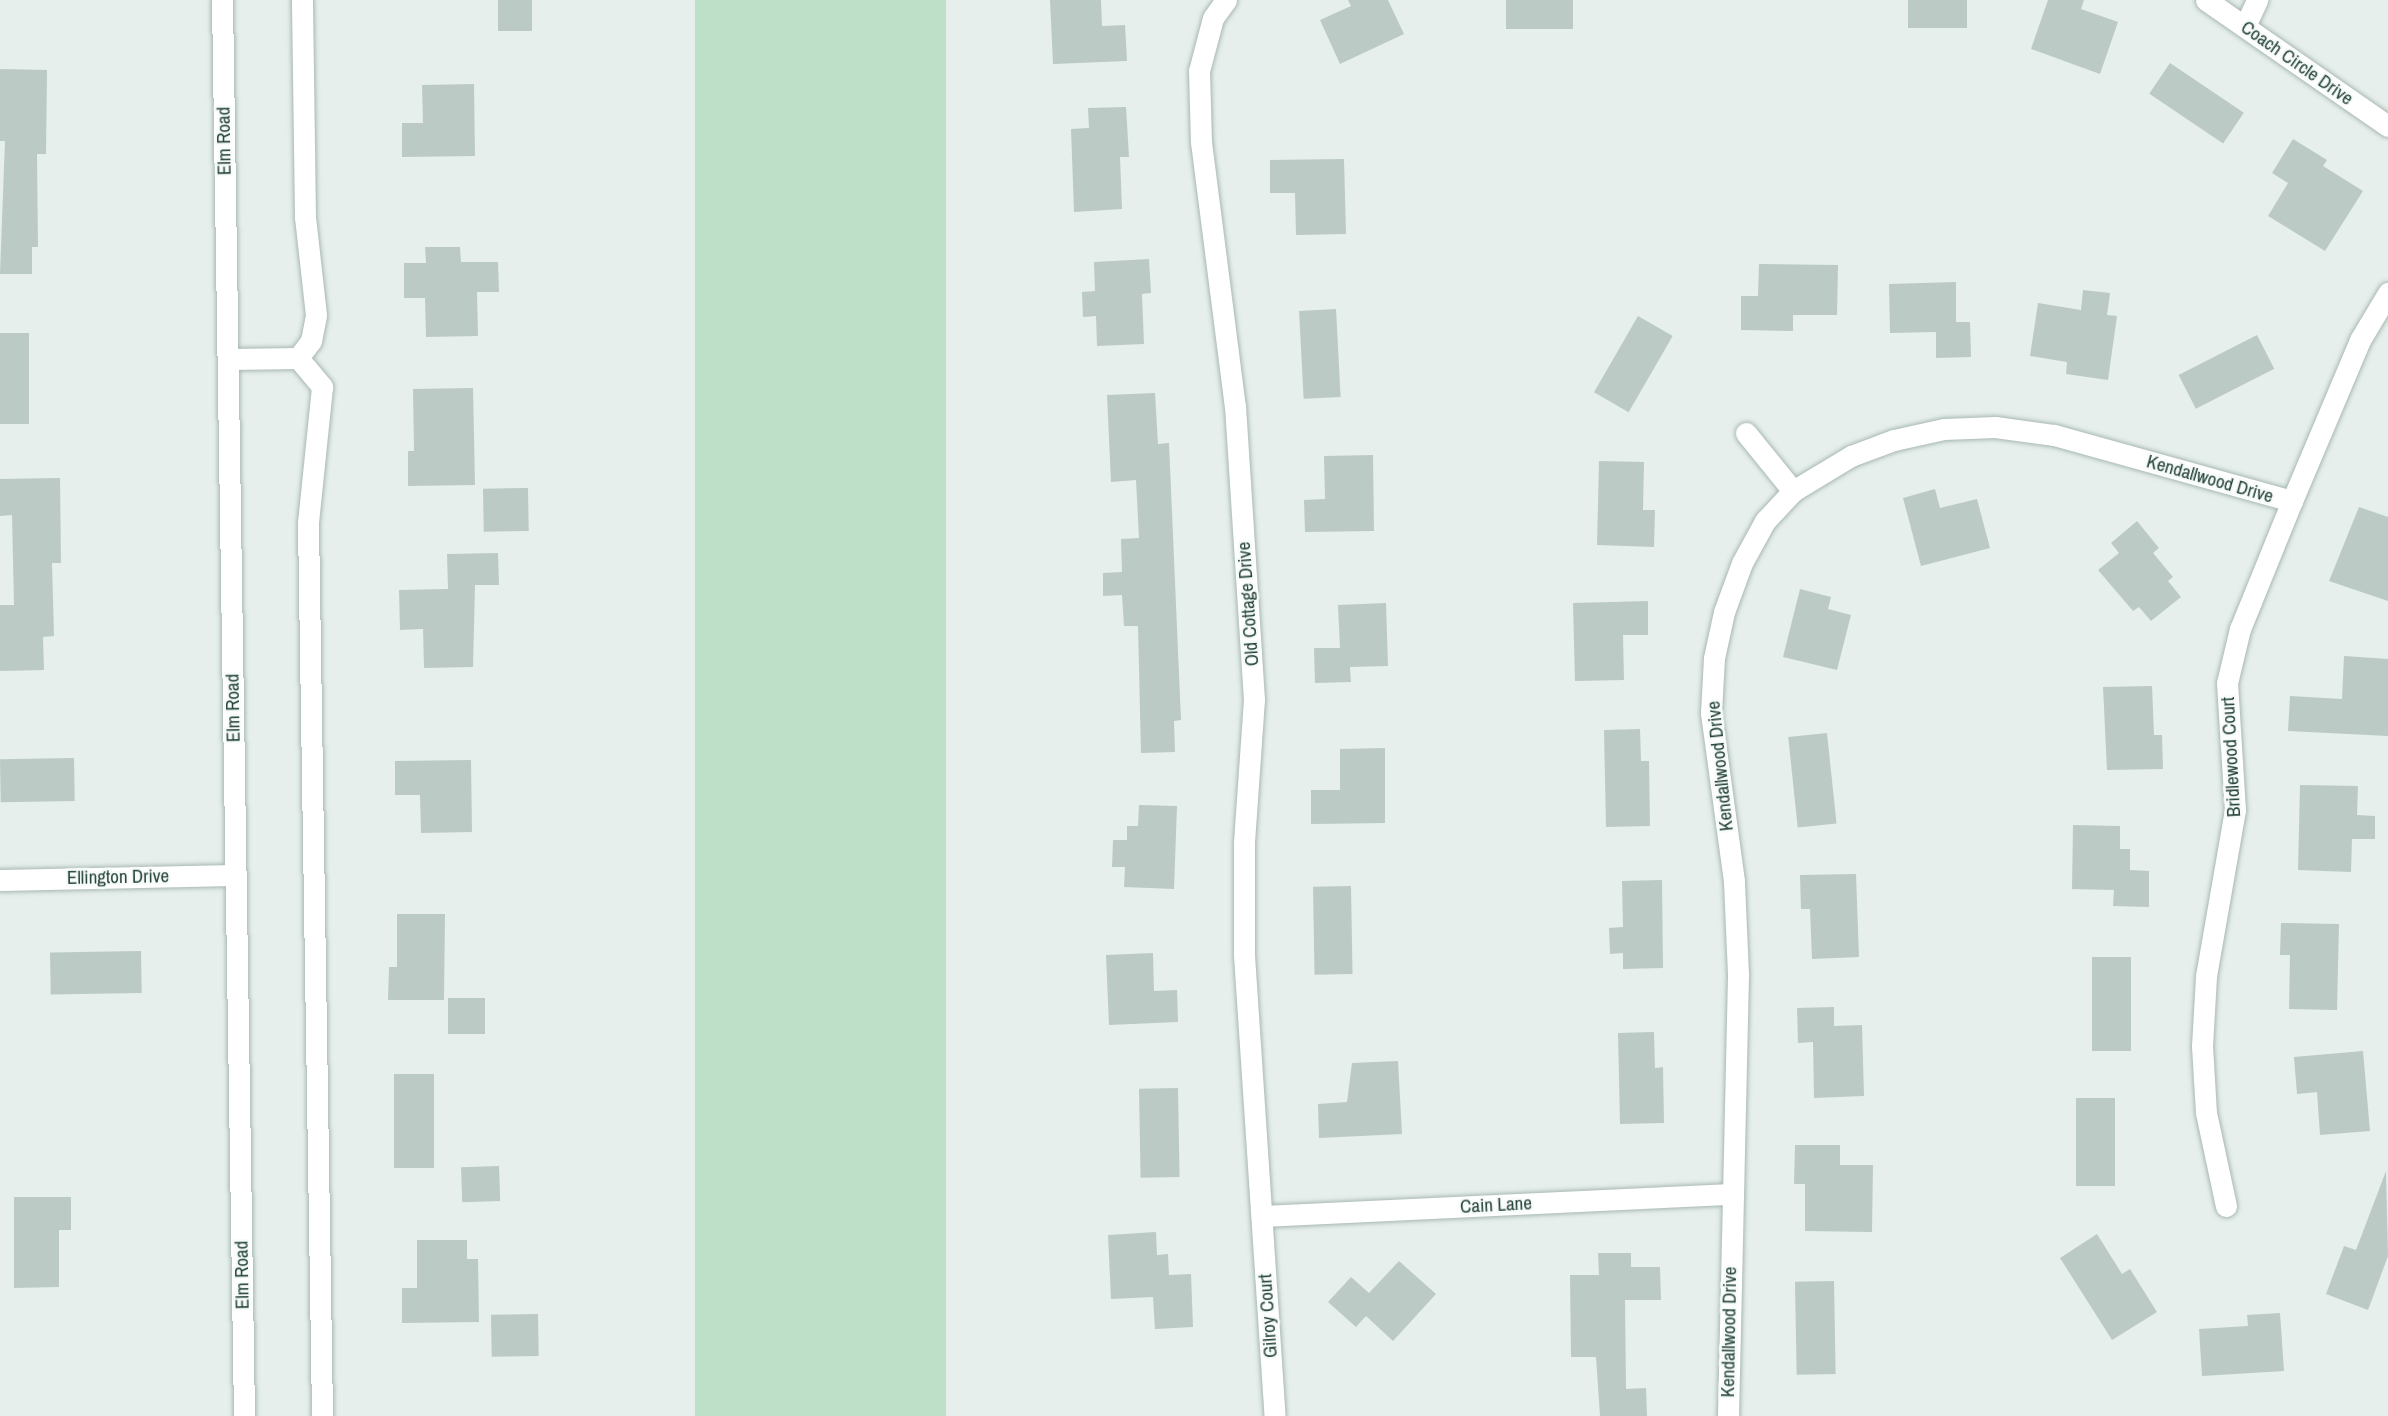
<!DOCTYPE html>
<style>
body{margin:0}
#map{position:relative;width:2388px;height:1416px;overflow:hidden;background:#e6efeb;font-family:"Archivo Narrow",sans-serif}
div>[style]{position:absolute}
.green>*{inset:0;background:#bfe0c8;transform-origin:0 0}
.building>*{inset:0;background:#bbcac4;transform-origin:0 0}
.roads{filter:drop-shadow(0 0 2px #a8b8b2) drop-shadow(0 0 2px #a8b8b2)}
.minor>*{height:21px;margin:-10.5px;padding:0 10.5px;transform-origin:10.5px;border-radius:10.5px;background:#fff}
span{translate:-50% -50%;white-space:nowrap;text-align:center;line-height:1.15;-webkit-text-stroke:5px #f7fbf9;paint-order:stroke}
.street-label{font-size:19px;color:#24423a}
</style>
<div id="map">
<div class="green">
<i style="left:695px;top:0;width:251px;height:1419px"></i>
</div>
<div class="building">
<i style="left:498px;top:0;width:34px;height:31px"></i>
<i style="clip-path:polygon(1050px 0,1101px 0,1102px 26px,1125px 25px,1127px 61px,1053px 64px)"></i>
<i style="clip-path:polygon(1348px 0,1388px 0,1404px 34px,1340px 64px,1320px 20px,1351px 6px)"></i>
<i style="left:1506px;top:0;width:67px;height:29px"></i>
<i style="left:1908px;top:0;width:59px;height:28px"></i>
<i style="clip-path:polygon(2048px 0,2084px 0,2081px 9px,2118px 22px,2100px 74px,2031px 49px)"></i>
<i style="left:2170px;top:63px;width:89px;height:37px;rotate:34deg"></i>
<i style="clip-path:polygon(0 69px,47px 70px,46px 154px,37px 154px,38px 247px,32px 247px,32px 274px,0 274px,5px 141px,0 141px)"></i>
<i style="clip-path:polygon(474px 84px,475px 156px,402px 157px,402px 123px,423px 123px,422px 85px)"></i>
<i style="clip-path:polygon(1126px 107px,1129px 157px,1120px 157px,1122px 209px,1074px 212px,1071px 129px,1089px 128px,1088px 108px)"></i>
<i style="clip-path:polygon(2293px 139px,2327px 160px,2323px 166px,2363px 191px,2325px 251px,2268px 216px,2288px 183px,2272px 173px)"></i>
<i style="clip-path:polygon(1344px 159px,1346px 234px,1296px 235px,1295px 193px,1270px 193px,1270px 160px)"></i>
<i style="clip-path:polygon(425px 247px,460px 247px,461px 262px,498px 262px,499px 292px,477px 292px,478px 336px,426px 337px,425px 298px,404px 298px,404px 263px,426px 263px)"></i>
<i style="clip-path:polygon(1149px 259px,1151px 293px,1142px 294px,1144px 344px,1097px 346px,1096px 316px,1083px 317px,1082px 292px,1095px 291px,1094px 262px)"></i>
<i style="clip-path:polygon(1759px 264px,1838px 265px,1837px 315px,1793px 315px,1793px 331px,1741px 330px,1741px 296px,1758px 296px)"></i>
<i style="clip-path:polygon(1956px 282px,1956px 322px,1970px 322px,1971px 357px,1936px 358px,1936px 332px,1890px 333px,1889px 284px)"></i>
<i style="clip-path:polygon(2083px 290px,2110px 293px,2107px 315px,2117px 316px,2108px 380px,2066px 374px,2067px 362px,2030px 356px,2038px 303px,2081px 310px)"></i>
<i style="left:1336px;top:309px;width:88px;height:37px;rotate:87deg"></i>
<i style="left:1638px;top:316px;width:40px;height:88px;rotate:30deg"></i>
<i style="left:0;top:333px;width:29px;height:91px"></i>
<i style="left:2257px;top:335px;width:38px;height:88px;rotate:63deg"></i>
<i style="clip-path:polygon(473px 388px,475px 485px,408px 486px,408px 451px,414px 451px,413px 389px)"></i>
<i style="clip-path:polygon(1155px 393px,1158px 444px,1169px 443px,1181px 720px,1174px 721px,1175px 752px,1141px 753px,1138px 626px,1124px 626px,1122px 595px,1103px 596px,1103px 573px,1122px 572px,1121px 539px,1139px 538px,1136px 480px,1111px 482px,1107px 395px)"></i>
<i style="clip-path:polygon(1373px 455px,1374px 531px,1305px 532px,1304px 500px,1325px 499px,1324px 456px)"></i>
<i style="clip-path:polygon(1599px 461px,1644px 462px,1643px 510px,1655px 510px,1654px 547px,1597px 545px)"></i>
<i style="clip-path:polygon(60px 478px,61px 563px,52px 563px,54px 636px,43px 637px,44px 670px,0 671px,0 605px,14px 605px,12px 515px,0 516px,0 479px)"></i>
<i style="left:528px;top:488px;width:43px;height:45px;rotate:89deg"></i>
<i style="clip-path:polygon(1935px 489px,1940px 508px,1977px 499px,1990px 548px,1921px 566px,1903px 498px)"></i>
<i style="clip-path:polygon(2359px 507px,2388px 517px,2388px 601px,2329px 581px)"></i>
<i style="clip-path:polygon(2137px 521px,2159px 548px,2153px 553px,2173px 577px,2168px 581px,2181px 597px,2151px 621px,2139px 607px,2133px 611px,2098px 570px,2119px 553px,2111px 543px)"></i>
<i style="clip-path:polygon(498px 553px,499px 585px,475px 585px,473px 667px,424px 668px,423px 629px,400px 630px,399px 590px,448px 589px,447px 554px)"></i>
<i style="clip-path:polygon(1800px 589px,1831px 597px,1828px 609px,1851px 615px,1837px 670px,1783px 657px)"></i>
<i style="clip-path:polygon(1648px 601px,1648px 635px,1623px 635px,1624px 680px,1575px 681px,1573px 603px)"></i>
<i style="clip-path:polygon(1386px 603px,1388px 666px,1350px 667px,1351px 682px,1315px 683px,1314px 648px,1340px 648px,1338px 605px)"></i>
<i style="clip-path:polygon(2344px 656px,2388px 659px,2388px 736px,2288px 731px,2290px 696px,2342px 699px)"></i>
<i style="clip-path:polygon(2152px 686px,2154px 735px,2162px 735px,2163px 769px,2107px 770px,2103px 687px)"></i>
<i style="clip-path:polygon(1640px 729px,1641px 761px,1649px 761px,1650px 826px,1606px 827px,1604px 730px)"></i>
<i style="left:1827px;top:733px;width:91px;height:39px;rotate:84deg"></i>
<i style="clip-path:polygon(1385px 748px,1385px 823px,1311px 824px,1311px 790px,1340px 790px,1340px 749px)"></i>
<i style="left:74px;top:758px;width:43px;height:74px;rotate:89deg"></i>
<i style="clip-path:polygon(471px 760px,472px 832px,421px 833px,420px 795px,395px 795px,395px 761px)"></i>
<i style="clip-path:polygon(2300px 785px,2358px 786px,2357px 815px,2375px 816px,2375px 839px,2352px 839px,2351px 872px,2298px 870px)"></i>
<i style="clip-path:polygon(1139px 805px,1177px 806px,1174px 889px,1124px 887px,1125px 867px,1112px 867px,1113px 840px,1127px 840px,1127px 826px,1138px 826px)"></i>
<i style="clip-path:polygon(2073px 825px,2120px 826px,2120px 849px,2130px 849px,2130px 870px,2149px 871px,2149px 907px,2113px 906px,2114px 890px,2072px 889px)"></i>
<i style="clip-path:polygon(1856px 874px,1859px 957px,1812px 959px,1810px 909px,1801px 909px,1800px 875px)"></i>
<i style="clip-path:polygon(1662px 880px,1663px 968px,1623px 969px,1623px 953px,1610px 954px,1609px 928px,1623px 927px,1622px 881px)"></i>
<i style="left:1351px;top:886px;width:88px;height:38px;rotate:89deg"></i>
<i style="clip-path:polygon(397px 914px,445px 914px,444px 1000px,388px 1000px,389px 967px,397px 967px)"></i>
<i style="clip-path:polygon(2281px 923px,2339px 924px,2337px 1010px,2289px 1009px,2290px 955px,2280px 955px)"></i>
<i style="left:141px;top:951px;width:42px;height:91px;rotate:89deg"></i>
<i style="clip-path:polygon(1153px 953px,1154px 991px,1177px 990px,1178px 1022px,1109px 1025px,1106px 955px)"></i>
<i style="left:2092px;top:957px;width:39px;height:94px"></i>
<i style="left:485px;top:998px;width:36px;height:37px;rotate:90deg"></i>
<i style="clip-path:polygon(1834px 1007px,1834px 1026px,1862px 1025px,1864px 1096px,1814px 1098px,1813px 1042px,1798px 1043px,1797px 1008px)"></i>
<i style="clip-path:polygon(1654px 1032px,1655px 1068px,1663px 1067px,1664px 1123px,1620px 1124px,1618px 1033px)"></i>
<i style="clip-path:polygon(2363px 1051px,2370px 1131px,2320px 1135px,2317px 1092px,2297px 1094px,2294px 1057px)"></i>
<i style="clip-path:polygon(1398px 1061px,1402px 1134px,1319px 1138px,1318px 1104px,1347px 1102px,1352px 1063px)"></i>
<i style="left:394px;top:1074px;width:40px;height:94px"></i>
<i style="left:1178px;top:1088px;width:89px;height:39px;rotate:89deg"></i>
<i style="left:2076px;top:1098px;width:39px;height:88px"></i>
<i style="clip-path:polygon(1795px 1145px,1840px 1145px,1840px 1165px,1873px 1165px,1872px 1232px,1805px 1231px,1805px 1184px,1794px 1184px)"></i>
<i style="left:499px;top:1166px;width:35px;height:38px;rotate:88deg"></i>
<i style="clip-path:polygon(2386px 1171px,2388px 1256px,2368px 1310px,2326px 1294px,2344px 1246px,2356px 1250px)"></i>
<i style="clip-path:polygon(14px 1197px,71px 1197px,71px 1230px,59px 1230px,59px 1287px,14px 1288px)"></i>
<i style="clip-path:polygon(1156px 1232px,1157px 1255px,1168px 1254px,1169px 1275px,1191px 1274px,1193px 1327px,1155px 1329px,1153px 1297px,1111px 1299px,1108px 1235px)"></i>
<i style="clip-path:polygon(2097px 1234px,2122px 1274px,2130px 1269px,2157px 1312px,2112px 1340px,2060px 1258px)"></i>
<i style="clip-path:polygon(417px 1240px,467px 1240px,467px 1259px,478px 1259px,479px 1322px,402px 1323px,402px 1288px,417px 1288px)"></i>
<i style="clip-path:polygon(1598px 1253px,1631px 1253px,1631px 1267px,1660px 1267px,1661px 1300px,1625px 1300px,1626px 1389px,1646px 1388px,1647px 1416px,1600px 1416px,1596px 1357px,1571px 1357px,1570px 1275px,1599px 1275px)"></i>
<i style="clip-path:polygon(1399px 1261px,1436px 1294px,1393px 1341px,1366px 1316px,1356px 1327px,1328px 1302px,1351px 1277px,1369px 1293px)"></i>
<i style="left:1834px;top:1281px;width:93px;height:39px;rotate:89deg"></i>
<i style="clip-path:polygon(2280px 1313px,2284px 1371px,2202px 1376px,2199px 1329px,2248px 1326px,2247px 1315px)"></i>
<i style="left:538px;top:1314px;width:42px;height:47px;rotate:89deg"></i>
</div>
<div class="roads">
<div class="minor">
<i style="left:222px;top:0;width:1416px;rotate:89.11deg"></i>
<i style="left:1226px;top:0;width:22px;rotate:126deg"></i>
<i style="left:1213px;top:18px;width:55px;rotate:104.8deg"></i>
<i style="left:1199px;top:71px;width:71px;rotate:88.4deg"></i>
<i style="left:1201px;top:142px;width:266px;rotate:82.7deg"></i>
<i style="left:1235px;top:406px;width:294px;rotate:86.3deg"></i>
<i style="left:1254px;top:699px;width:144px;rotate:94deg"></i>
<i style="left:1244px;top:843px;width:112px;rotate:90deg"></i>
<i style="left:1244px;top:955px;width:462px;rotate:86.2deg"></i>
<i style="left:2206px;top:0;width:221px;rotate:34.7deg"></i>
<i style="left:2245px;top:26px;width:29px;rotate:-65deg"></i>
<i style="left:298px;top:358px;width:21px;rotate:-53deg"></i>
<i style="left:311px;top:341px;width:26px;rotate:-79deg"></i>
<i style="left:316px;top:315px;width:99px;rotate:-96.4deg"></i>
<i style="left:305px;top:217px;width:217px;rotate:-90.8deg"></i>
<i style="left:229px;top:359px;width:69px;rotate:-0.8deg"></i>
<i style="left:298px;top:358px;width:38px;rotate:50deg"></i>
<i style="left:322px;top:387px;width:137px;rotate:95.9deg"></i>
<i style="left:308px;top:523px;width:893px;rotate:89.1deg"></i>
<i style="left:1746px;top:433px;width:75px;rotate:51deg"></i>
<i style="left:0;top:880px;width:235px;rotate:-1.2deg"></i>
<i style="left:2226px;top:1206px;width:95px;rotate:-102.1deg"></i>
<i style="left:2206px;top:1113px;width:67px;rotate:-93.4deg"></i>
<i style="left:2202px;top:1046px;width:70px;rotate:-86.7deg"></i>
<i style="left:2206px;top:976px;width:169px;rotate:-80.1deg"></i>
<i style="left:2235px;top:810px;width:127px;rotate:-93.6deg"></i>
<i style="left:2227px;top:683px;width:56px;rotate:-76.5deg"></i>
<i style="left:2240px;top:629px;width:138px;rotate:-67.9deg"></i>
<i style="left:2292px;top:501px;width:175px;rotate:-67.1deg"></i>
<i style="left:2360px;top:340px;width:55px;rotate:-59.2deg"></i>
<i style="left:1262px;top:1216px;width:470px;rotate:-2.7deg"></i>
<i style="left:1728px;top:1416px;width:442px;rotate:-88.7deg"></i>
<i style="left:1738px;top:974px;width:93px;rotate:-92.5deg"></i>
<i style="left:1734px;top:881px;width:170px;rotate:-97.8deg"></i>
<i style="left:1711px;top:713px;width:55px;rotate:-86.9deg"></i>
<i style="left:1714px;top:658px;width:47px;rotate:-77.7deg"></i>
<i style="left:1724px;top:612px;width:52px;rotate:-69.8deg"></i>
<i style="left:1742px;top:563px;width:48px;rotate:-61.3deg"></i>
<i style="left:1765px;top:521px;width:41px;rotate:-47deg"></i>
<i style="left:1793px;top:491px;width:68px;rotate:-31.1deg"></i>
<i style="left:1851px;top:456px;width:46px;rotate:-20.4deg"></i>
<i style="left:1894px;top:440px;width:51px;rotate:-12.4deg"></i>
<i style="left:1944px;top:429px;width:51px;rotate:-2.2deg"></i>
<i style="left:1995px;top:427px;width:60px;rotate:7.7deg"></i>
<i style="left:2054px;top:435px;width:247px;rotate:15.5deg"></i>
</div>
</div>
<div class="street-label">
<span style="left:2297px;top:63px;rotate:35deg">Coach Circle Drive</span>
<span style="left:224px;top:141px;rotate:-91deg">Elm Road</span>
<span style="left:2210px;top:479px;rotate:16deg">Kendallwood Drive</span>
<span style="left:1248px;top:604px;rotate:-94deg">Old Cottage Drive</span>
<span style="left:233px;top:708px;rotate:-91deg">Elm Road</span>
<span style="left:2231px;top:757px;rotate:-93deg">Bridlewood Court</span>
<span style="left:1720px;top:766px;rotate:-96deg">Kendallwood Drive</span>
<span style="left:118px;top:877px;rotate:-1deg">Ellington Drive</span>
<span style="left:1496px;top:1205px;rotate:-3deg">Cain Lane</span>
<span style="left:242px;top:1275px;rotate:-91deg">Elm Road</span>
<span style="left:1268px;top:1316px;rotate:-94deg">Gilroy Court</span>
<span style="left:1729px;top:1332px;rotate:-89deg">Kendallwood Drive</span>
</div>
</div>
